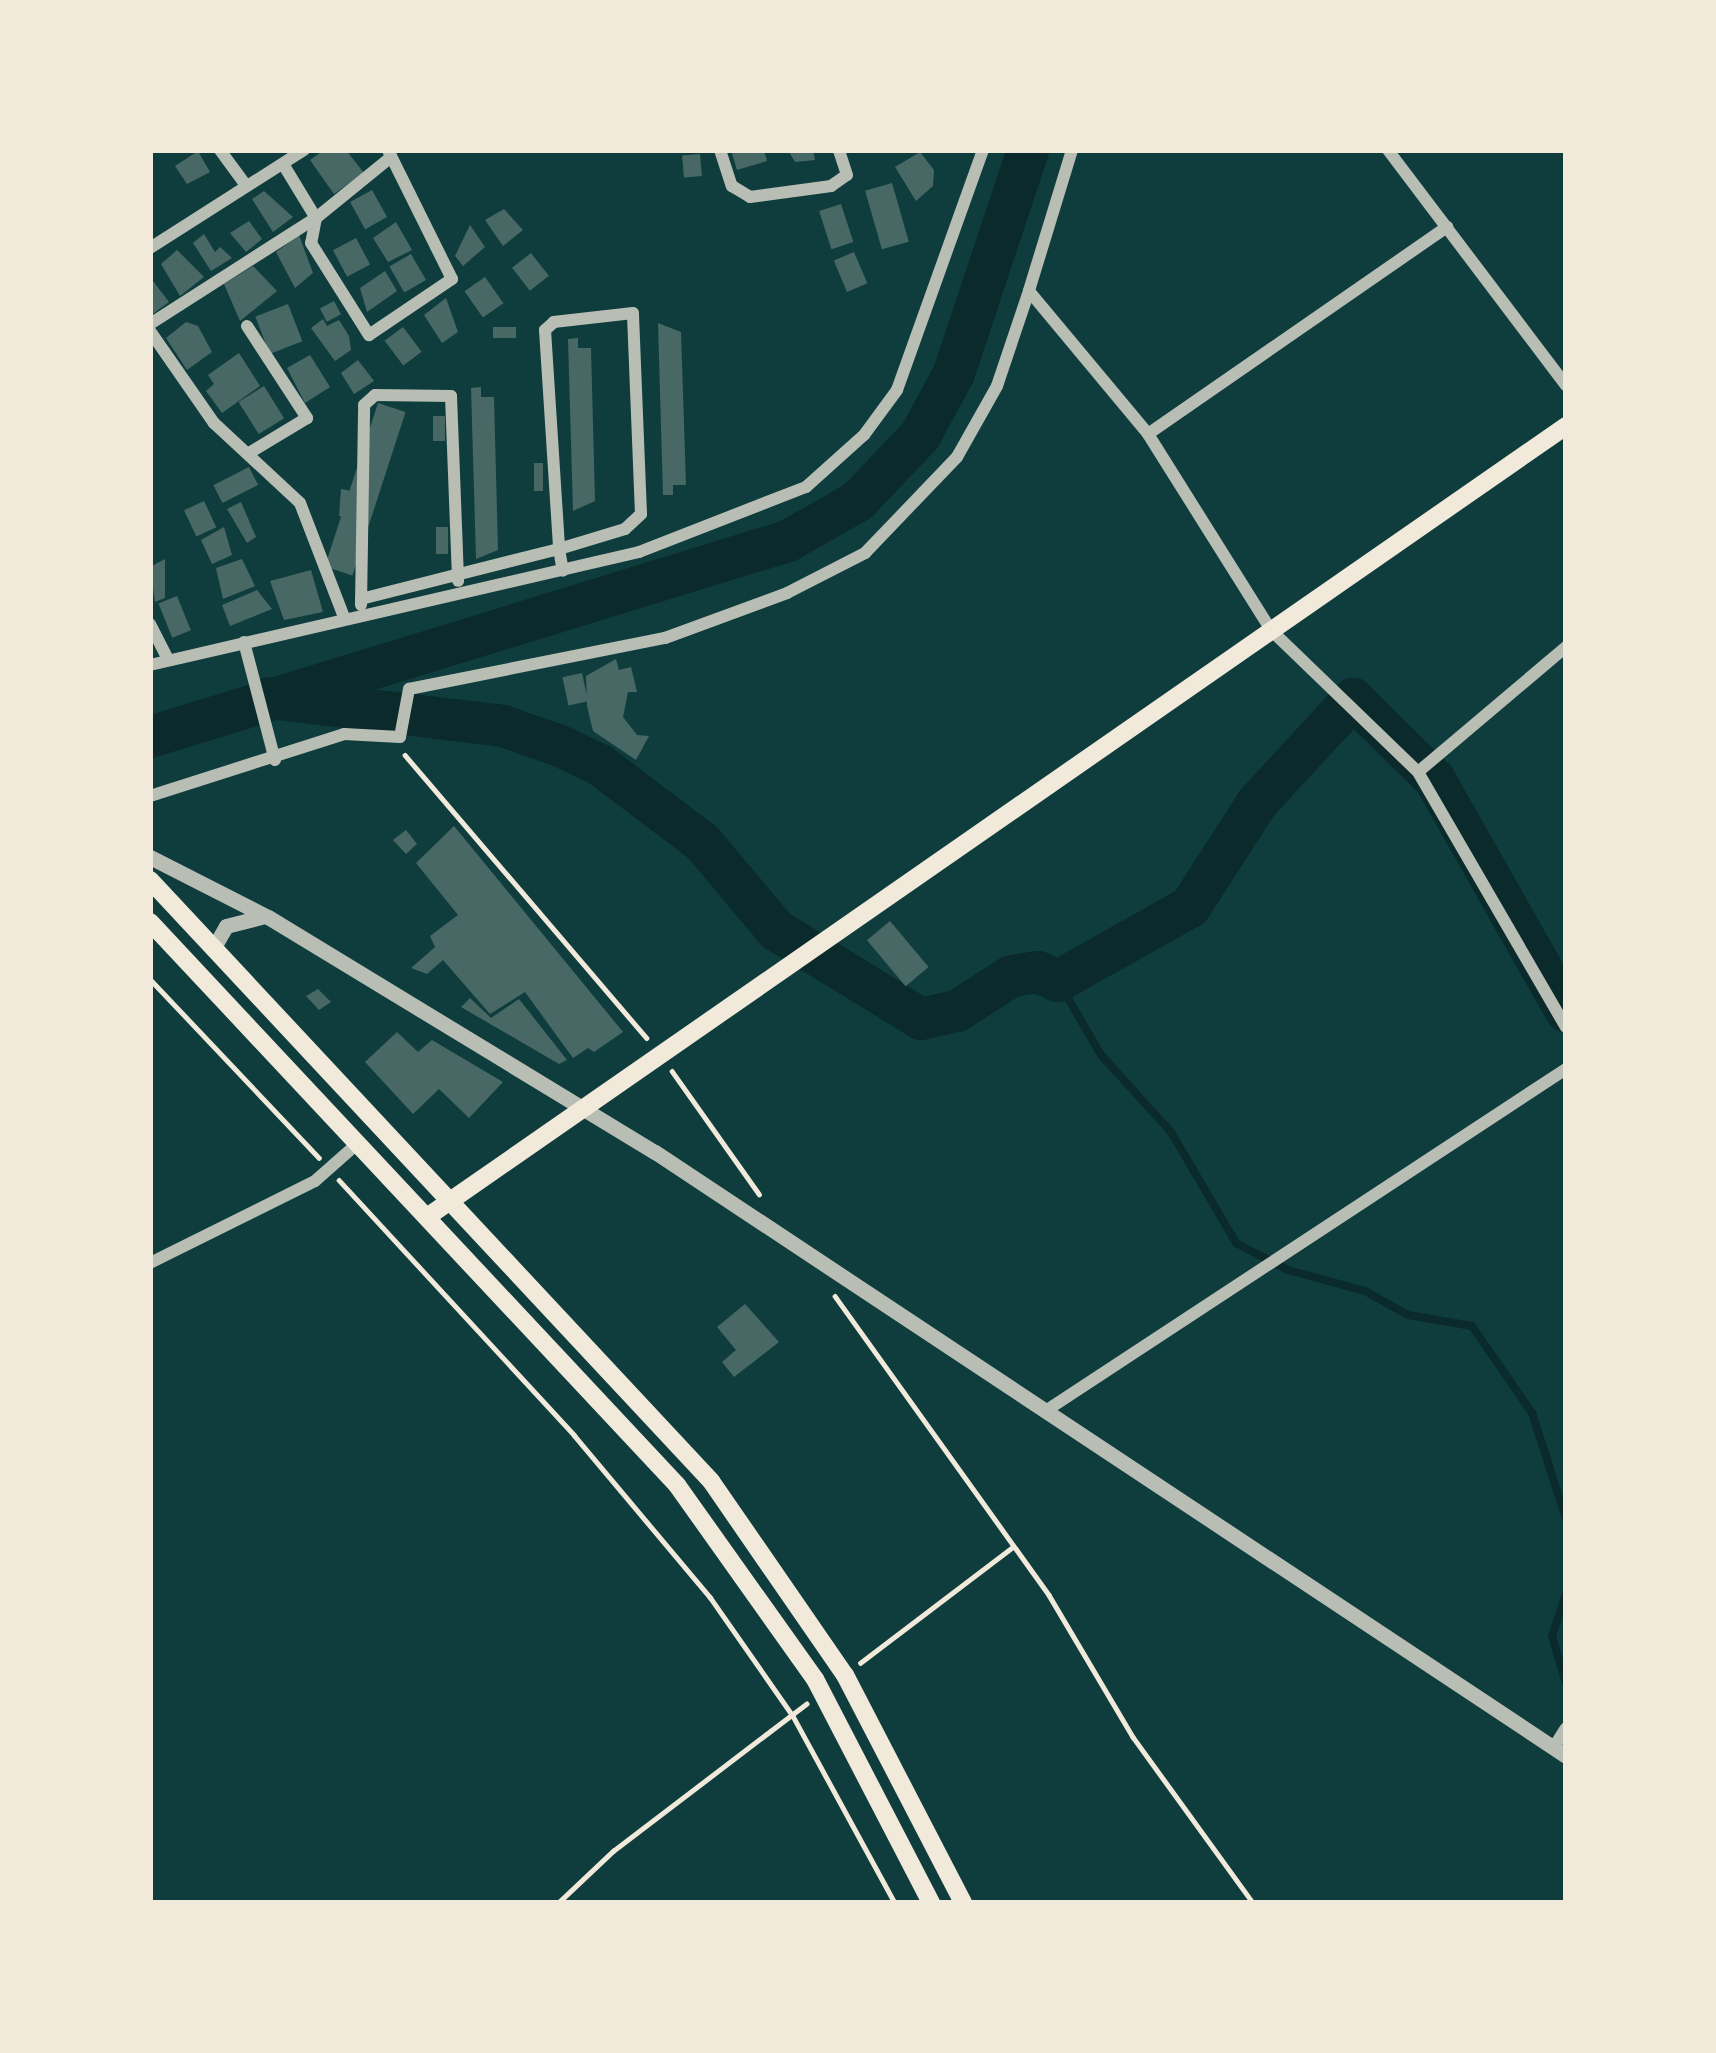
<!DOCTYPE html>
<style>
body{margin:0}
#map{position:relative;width:1716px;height:2053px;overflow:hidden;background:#0f3d3e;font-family:"Golos Text",sans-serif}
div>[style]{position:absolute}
.stream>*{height:8px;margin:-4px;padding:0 4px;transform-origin:4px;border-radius:4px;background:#0a2a2b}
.river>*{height:42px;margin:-21px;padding:0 21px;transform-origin:21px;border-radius:21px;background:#0a2a2b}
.building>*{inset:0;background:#486865;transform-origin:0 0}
.path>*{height:4.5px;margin:-2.25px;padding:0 2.25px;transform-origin:2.25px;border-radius:2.25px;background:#f1e9da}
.minor>*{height:12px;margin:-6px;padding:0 6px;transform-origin:6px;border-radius:6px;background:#b8beb3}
.tertiary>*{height:15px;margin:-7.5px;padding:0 7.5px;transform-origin:7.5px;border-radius:7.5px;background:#b8beb3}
.primary>*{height:18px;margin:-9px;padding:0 9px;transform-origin:9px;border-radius:9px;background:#f1e9da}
span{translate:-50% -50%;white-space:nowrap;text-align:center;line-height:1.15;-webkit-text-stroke:12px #f1e9da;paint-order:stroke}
.frame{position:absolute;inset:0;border:153px solid #f1e9da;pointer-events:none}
</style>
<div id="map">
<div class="stream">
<i style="left:1058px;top:981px;width:86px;rotate:59.8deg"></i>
<i style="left:1101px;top:1055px;width:104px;rotate:47.7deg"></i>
<i style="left:1171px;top:1132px;width:129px;rotate:59.6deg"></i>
<i style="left:1236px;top:1243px;width:59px;rotate:27.4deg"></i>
<i style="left:1288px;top:1270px;width:80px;rotate:15.3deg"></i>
<i style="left:1365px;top:1291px;width:49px;rotate:29.2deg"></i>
<i style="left:1408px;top:1315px;width:65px;rotate:9.8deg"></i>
<i style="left:1472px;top:1326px;width:106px;rotate:55.4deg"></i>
<i style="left:1532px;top:1413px;width:110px;rotate:72.1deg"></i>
<i style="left:1566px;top:1594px;width:44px;rotate:108.4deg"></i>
<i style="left:1552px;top:1636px;width:49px;rotate:73.4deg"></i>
</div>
<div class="river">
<i style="left:269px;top:698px;width:236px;rotate:6.8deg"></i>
<i style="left:503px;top:726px;width:60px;rotate:19.3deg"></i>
<i style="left:560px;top:746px;width:44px;rotate:25.4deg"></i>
<i style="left:600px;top:765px;width:129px;rotate:37.1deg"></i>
<i style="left:703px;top:843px;width:114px;rotate:50deg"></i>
<i style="left:776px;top:930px;width:170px;rotate:31.5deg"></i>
<i style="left:921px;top:1019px;width:37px;rotate:-13deg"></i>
<i style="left:957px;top:1011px;width:65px;rotate:-32.5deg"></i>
<i style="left:1012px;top:976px;width:26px;rotate:-9deg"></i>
<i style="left:1038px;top:972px;width:22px;rotate:24deg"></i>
<i style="left:1058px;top:981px;width:151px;rotate:-29.3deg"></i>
<i style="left:1190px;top:907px;width:124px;rotate:-57.2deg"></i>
<i style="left:1257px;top:803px;width:142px;rotate:-47.3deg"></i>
<i style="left:1353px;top:699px;width:115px;rotate:44.6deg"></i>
<i style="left:1435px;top:780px;width:266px;rotate:60.5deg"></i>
<i style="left:150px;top:737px;width:667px;rotate:-17.08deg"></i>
<i style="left:788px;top:541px;width:81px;rotate:-29.7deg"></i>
<i style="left:858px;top:501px;width:90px;rotate:-46.4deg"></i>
<i style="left:920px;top:436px;width:72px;rotate:-61.6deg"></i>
<i style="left:954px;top:373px;width:235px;rotate:-71.6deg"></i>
</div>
<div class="building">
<i style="clip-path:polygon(324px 150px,346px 150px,364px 173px,334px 194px,310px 160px)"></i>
<i style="clip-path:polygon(731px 150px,764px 150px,767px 161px,737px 170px)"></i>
<i style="clip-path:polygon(788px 150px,813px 150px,815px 160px,795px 162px)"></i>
<i style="clip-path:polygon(198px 151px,210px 172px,187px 184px,175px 166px)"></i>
<i style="clip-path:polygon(920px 152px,934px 170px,933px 186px,916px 201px,895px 167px)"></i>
<i style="left:700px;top:154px;width:22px;height:18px;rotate:85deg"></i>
<i style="left:892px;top:183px;width:61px;height:28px;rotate:74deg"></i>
<i style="left:372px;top:190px;width:31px;height:25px;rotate:61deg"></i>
<i style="clip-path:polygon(264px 191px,293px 217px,273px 232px,252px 199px)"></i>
<i style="left:841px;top:204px;width:40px;height:23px;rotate:72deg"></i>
<i style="clip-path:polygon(504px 209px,523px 230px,503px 246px,485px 220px)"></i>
<i style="clip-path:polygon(249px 221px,262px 239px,246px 252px,230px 233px)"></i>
<i style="clip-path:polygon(396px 222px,412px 250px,388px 262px,373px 238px)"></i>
<i style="clip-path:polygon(470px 225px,485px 247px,463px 266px,455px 256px)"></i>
<i style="clip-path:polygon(204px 234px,215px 252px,220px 247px,232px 258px,211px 271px,193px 243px)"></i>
<i style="clip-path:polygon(299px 235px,313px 273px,295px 288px,276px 252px)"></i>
<i style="left:356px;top:238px;width:30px;height:26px;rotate:62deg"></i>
<i style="clip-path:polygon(177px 250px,204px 277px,180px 296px,161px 264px)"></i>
<i style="left:854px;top:252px;width:34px;height:22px;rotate:67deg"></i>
<i style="left:531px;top:253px;width:29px;height:24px;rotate:52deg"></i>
<i style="left:411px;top:254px;width:30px;height:25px;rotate:60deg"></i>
<i style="clip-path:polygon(253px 266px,277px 291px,240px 321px,224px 284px)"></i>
<i style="clip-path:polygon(385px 271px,397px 291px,367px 312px,360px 288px)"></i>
<i style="clip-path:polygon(150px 277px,169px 302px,150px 316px)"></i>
<i style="left:485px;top:277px;width:32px;height:25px;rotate:55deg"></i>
<i style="clip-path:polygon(446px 298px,458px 332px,442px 343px,424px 315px)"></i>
<i style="left:334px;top:301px;width:15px;height:16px;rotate:62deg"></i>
<i style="left:288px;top:304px;width:40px;height:35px;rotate:69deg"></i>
<i style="clip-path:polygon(323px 319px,327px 326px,339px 320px,349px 336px,351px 350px,335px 361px,311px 328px)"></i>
<i style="clip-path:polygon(186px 322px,198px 326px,212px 352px,187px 370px,166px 338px)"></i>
<i style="clip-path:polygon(658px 323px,681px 332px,686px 485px,673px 485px,673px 495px,663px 495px)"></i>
<i style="left:403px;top:327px;width:31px;height:23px;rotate:53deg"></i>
<i style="left:516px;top:327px;width:11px;height:23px;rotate:90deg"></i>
<i style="clip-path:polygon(578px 338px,578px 348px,591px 348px,595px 501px,573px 511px,568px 339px)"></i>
<i style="clip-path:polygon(239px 353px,260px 386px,222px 413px,206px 391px,214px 384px,208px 375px)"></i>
<i style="clip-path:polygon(310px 355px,330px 387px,305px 403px,287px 368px)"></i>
<i style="clip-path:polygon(358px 360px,374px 381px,354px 394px,341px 373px)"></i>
<i style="left:264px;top:386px;width:38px;height:30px;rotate:58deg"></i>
<i style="clip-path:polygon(481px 387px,481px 397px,494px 397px,498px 550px,476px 559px,471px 388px)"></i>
<i style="left:378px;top:403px;width:29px;height:172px;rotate:18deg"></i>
<i style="left:433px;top:416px;width:12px;height:25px"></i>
<i style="left:534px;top:463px;width:9px;height:28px"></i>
<i style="left:249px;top:467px;width:20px;height:40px;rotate:63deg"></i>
<i style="clip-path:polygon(341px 489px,352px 491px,348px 517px,339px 516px)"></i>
<i style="left:204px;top:501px;width:29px;height:22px;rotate:65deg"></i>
<i style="clip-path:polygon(241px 502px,256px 537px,247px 543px,227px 509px)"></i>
<i style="clip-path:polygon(224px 527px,232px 555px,212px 564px,201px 540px)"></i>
<i style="left:436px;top:527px;width:12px;height:27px"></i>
<i style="clip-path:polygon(165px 559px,165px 598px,155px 602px,150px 567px)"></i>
<i style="clip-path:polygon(242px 559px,255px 586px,223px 599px,216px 568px)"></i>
<i style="clip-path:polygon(311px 570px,323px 612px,284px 620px,270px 581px)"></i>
<i style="clip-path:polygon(257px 590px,272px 609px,230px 626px,222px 605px)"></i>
<i style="left:177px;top:596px;width:37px;height:20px;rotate:68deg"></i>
<i style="clip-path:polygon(616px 659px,619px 670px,631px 667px,637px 692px,628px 692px,623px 717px,637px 735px,649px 736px,636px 760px,593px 731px,587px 706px,586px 676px)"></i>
<i style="left:582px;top:673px;width:29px;height:20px;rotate:78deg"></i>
<i style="clip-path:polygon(454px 826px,623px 1032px,594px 1052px,588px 1048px,573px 1058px,525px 992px,490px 1014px,443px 960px,427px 974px,411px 968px,435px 947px,430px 936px,458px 915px,416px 863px)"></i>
<i style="clip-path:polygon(406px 830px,417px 844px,406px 854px,393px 840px)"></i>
<i style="left:890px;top:921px;width:60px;height:30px;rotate:50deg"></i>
<i style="clip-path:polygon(318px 989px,331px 1002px,319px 1010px,306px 996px)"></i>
<i style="clip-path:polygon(470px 998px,491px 1018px,519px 999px,567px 1060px,559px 1064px,461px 1007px)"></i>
<i style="clip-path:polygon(397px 1032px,418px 1052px,432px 1040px,503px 1082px,469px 1118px,439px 1089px,413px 1114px,365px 1062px)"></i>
<i style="clip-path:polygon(745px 1304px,779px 1342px,734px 1377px,722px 1362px,736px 1350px,717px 1327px)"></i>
</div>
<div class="path">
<i style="left:405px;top:755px;width:372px;rotate:49.5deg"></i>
<i style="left:150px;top:979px;width:246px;rotate:46.6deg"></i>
<i style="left:672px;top:1071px;width:151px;rotate:54.7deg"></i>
<i style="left:339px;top:1180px;width:347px;rotate:47.3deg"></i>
<i style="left:574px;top:1435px;width:212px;rotate:50deg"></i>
<i style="left:710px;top:1597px;width:145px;rotate:55.1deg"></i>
<i style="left:793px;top:1716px;width:213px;rotate:61.4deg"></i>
<i style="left:835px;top:1296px;width:368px;rotate:54.4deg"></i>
<i style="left:1049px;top:1595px;width:165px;rotate:59.4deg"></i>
<i style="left:1133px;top:1737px;width:205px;rotate:54.1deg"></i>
<i style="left:860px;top:1663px;width:192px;rotate:-37.2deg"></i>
<i style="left:218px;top:1903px;width:21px"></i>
<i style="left:558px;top:1903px;width:76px;rotate:-43.4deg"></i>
<i style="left:613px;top:1851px;width:243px;rotate:-37.3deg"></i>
</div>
<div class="minor">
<i style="left:220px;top:150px;width:42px;rotate:53.7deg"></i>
<i style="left:720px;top:150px;width:38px;rotate:72deg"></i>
<i style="left:732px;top:186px;width:21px;rotate:31deg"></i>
<i style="left:750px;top:197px;width:82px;rotate:-7.7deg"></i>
<i style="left:831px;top:186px;width:19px;rotate:-35deg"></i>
<i style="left:847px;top:175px;width:26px;rotate:-108deg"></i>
<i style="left:1072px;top:150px;width:147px;rotate:107deg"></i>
<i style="left:1029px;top:291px;width:186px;rotate:50.2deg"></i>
<i style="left:1148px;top:434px;width:231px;rotate:57.9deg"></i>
<i style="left:1271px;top:630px;width:204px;rotate:44deg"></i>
<i style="left:1418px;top:772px;width:295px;rotate:59.9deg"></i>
<i style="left:1388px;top:150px;width:295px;rotate:52.9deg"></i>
<i style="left:283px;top:164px;width:63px;rotate:58.6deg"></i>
<i style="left:316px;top:218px;width:25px;rotate:101deg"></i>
<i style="left:311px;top:243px;width:109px;rotate:57.8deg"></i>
<i style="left:369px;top:335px;width:100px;rotate:-34deg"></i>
<i style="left:452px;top:279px;width:144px;rotate:-116.4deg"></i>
<i style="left:150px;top:248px;width:183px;rotate:-32.5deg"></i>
<i style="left:150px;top:324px;width:197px;rotate:-32.6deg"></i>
<i style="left:316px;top:218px;width:97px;rotate:-39.1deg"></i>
<i style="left:247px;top:326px;width:110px;rotate:56.9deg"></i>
<i style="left:307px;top:418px;width:68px;rotate:148.9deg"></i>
<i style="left:150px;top:331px;width:112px;rotate:55.2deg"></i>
<i style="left:214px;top:423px;width:117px;rotate:42.9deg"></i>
<i style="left:300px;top:503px;width:122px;rotate:68.9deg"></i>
<i style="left:1148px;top:434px;width:364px;rotate:-34.7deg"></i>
<i style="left:361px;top:599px;width:204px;rotate:-14.2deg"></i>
<i style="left:559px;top:549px;width:69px;rotate:-16.9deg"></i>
<i style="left:625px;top:529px;width:22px;rotate:-43deg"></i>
<i style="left:641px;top:514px;width:201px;rotate:-92.3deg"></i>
<i style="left:633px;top:313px;width:80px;rotate:173.5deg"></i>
<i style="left:554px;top:322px;width:12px;rotate:138deg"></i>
<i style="left:545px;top:330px;width:219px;rotate:86.3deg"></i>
<i style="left:559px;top:549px;width:22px;rotate:80deg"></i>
<i style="left:361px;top:605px;width:200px;rotate:-89.1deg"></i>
<i style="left:364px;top:405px;width:15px;rotate:-42deg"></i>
<i style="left:375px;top:395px;width:76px;rotate:0.8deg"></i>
<i style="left:451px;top:396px;width:185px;rotate:87.8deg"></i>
<i style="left:150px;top:624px;width:39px;rotate:63deg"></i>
<i style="left:244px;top:642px;width:122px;rotate:75.3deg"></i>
<i style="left:150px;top:665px;width:502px;rotate:-13.01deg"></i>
<i style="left:639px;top:552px;width:179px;rotate:-21.3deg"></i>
<i style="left:806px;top:487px;width:78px;rotate:-41.9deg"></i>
<i style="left:864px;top:435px;width:56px;rotate:-53.7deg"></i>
<i style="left:897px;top:390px;width:255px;rotate:-70.3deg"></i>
<i style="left:1418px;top:772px;width:194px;rotate:-40.2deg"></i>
<i style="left:150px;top:796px;width:204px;rotate:-17.7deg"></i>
<i style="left:344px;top:734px;width:56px;rotate:3.1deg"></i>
<i style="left:400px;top:737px;width:49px;rotate:-79.4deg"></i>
<i style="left:409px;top:689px;width:261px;rotate:-11.3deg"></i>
<i style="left:665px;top:638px;width:130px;rotate:-20.2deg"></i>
<i style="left:787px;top:593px;width:88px;rotate:-27.1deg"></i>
<i style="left:865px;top:553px;width:133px;rotate:-46.2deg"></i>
<i style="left:957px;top:457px;width:81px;rotate:-60.6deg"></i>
<i style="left:997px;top:386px;width:100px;rotate:-71.4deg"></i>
<i style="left:150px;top:1263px;width:184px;rotate:-26.4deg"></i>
<i style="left:315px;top:1181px;width:57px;rotate:-41.5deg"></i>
<i style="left:1047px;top:1410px;width:621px;rotate:-33.31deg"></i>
<i style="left:1554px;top:1747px;width:22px;rotate:-58deg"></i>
</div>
<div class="tertiary">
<i style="left:150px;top:857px;width:132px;rotate:27deg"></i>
<i style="left:268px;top:917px;width:453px;rotate:31.3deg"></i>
<i style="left:655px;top:1152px;width:1093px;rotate:33.54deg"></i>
<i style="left:214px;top:947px;width:24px;rotate:-60deg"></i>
<i style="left:226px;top:926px;width:40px;rotate:-14.4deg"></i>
</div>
<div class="primary">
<i style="left:150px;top:880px;width:822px;rotate:46.97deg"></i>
<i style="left:711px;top:1481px;width:236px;rotate:55.4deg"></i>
<i style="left:845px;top:1675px;width:257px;rotate:62.6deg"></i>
<i style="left:150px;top:922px;width:771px;rotate:46.89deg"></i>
<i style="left:677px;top:1485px;width:238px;rotate:54.6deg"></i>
<i style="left:815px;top:1679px;width:252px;rotate:62.6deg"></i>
<i style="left:427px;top:1217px;width:1387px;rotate:-34.78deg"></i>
</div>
<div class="frame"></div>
</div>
